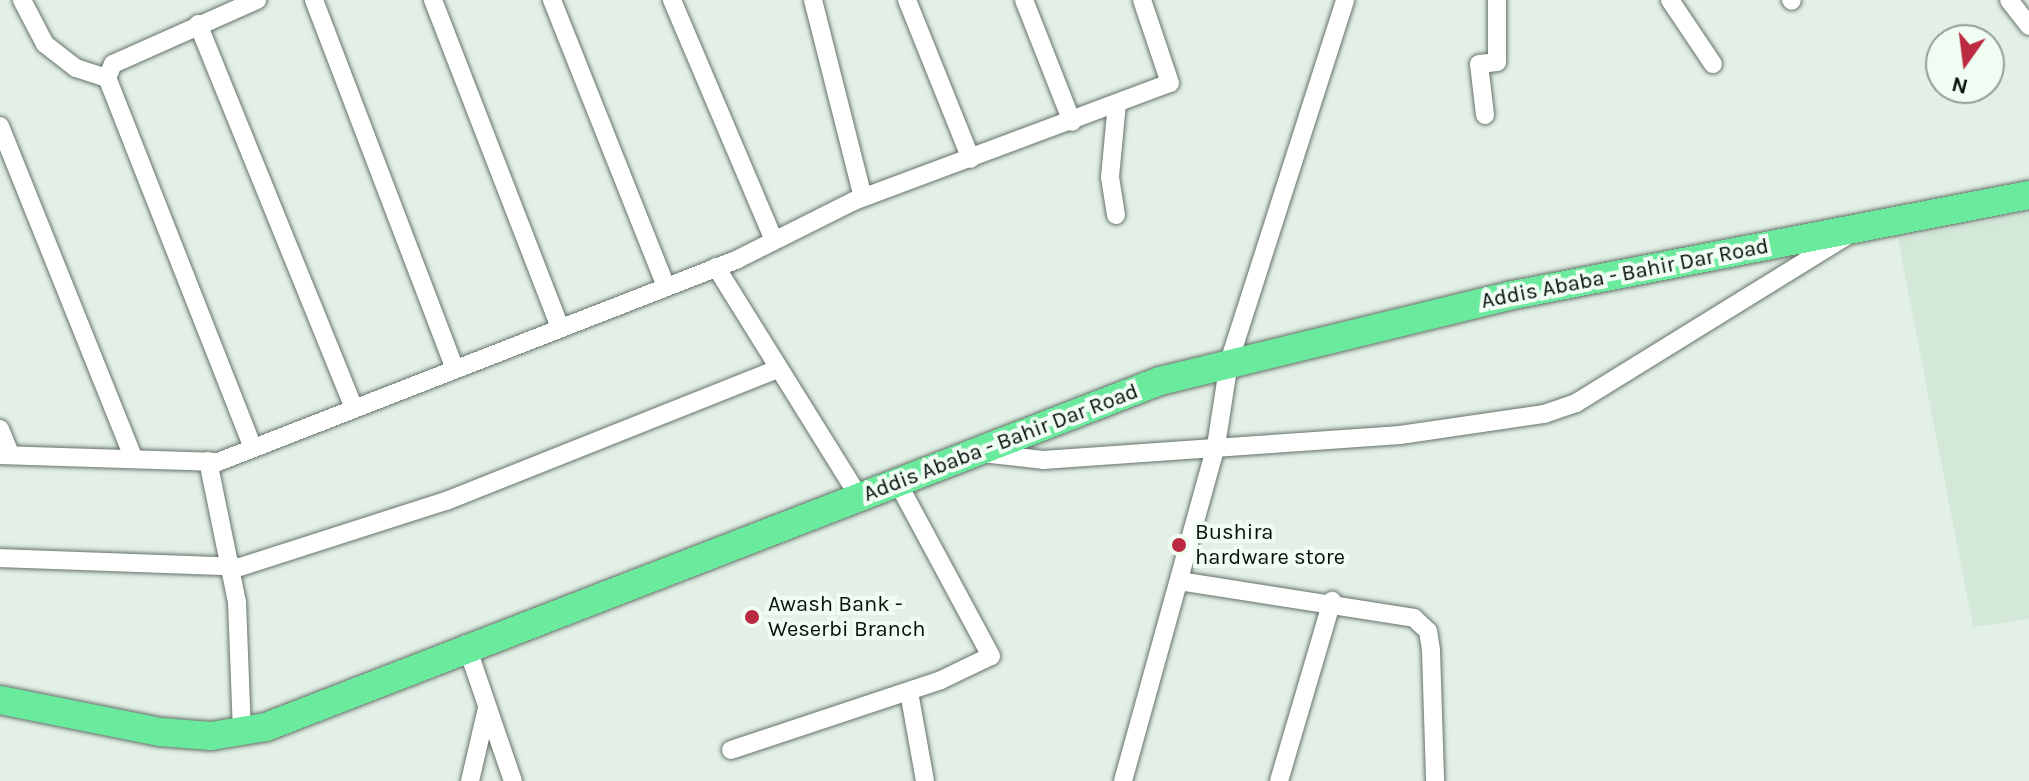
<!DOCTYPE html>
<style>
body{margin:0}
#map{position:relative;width:2029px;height:781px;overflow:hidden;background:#e2f0e6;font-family:Karla,sans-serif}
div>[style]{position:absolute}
.built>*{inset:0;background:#d3e8d9}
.roads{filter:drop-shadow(0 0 2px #657269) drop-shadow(0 0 2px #657269)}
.minor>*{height:18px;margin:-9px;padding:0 9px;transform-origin:9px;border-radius:9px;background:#fff}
.highway>*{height:28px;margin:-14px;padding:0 14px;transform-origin:14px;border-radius:14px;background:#6aea9d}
.dots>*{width:22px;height:22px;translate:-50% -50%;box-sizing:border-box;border:4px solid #effdf3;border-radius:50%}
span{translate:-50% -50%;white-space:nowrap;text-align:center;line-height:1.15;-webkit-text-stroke:8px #effdf3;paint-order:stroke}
.street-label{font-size:22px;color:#0a0f0b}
.poi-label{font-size:22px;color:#0a0f0b}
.left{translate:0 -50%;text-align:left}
.north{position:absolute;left:1925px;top:24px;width:80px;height:80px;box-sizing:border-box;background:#effdf3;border:2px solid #939e96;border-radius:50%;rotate:194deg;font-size:22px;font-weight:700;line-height:32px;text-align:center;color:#0a0f0b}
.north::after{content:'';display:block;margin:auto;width:28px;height:36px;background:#bb2a40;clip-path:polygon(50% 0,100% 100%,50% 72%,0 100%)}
</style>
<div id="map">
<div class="built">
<i style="clip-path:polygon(2029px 213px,2029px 619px,1973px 627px,1898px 239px)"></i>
</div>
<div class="roads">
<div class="minor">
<i style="left:22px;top:0;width:50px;rotate:62.4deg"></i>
<i style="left:45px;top:44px;width:39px;rotate:38deg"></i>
<i style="left:76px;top:68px;width:33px;rotate:18deg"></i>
<i style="left:314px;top:0;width:393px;rotate:69.1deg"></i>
<i style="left:433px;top:0;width:351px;rotate:68.8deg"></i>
<i style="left:552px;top:0;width:308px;rotate:68.3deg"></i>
<i style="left:672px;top:0;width:261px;rotate:67deg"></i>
<i style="left:813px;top:0;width:203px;rotate:75.8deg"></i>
<i style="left:907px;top:0;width:171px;rotate:68.1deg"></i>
<i style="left:1024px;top:0;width:131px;rotate:68.5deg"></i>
<i style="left:1670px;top:0;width:77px;rotate:56.1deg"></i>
<i style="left:1791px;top:0;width:1px;rotate:45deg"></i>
<i style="left:2009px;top:0;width:33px;rotate:52deg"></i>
<i style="left:198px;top:24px;width:414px;rotate:67.9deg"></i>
<i style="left:1485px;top:115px;width:51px;rotate:-96.7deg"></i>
<i style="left:1479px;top:64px;width:18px;rotate:-6deg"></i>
<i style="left:1497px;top:62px;width:62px;rotate:-90deg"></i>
<i style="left:0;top:126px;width:359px;rotate:68.1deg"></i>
<i style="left:1116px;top:215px;width:38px;rotate:-99deg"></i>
<i style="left:1110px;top:177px;width:74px;rotate:-84.6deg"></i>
<i style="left:716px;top:267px;width:272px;rotate:58.1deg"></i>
<i style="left:0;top:429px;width:27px;rotate:68deg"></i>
<i style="left:253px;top:448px;width:398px;rotate:-111.5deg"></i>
<i style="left:107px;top:78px;width:15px;rotate:-67deg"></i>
<i style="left:113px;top:64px;width:158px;rotate:-24deg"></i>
<i style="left:982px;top:453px;width:61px;rotate:6.5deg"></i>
<i style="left:1043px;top:460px;width:358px;rotate:-4deg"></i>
<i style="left:1400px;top:435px;width:146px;rotate:-8.3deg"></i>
<i style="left:1544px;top:414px;width:34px;rotate:-19deg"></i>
<i style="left:1576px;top:403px;width:320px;rotate:-31.7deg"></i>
<i style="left:0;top:455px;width:218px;rotate:1.8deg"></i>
<i style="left:218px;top:462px;width:556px;rotate:-21.3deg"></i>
<i style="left:736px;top:260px;width:132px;rotate:-26.6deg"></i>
<i style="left:854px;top:201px;width:337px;rotate:-20.5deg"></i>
<i style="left:1170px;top:83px;width:88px;rotate:-108.6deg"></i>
<i style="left:208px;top:461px;width:144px;rotate:78.4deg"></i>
<i style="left:237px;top:602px;width:131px;rotate:87.8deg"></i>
<i style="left:0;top:558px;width:240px;rotate:2.1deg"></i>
<i style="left:240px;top:567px;width:216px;rotate:-17.8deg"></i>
<i style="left:446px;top:501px;width:357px;rotate:-21.7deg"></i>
<i style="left:1179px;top:581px;width:238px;rotate:8.9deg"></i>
<i style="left:1414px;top:618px;width:19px;rotate:43deg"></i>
<i style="left:1428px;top:631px;width:20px;rotate:81deg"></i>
<i style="left:1431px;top:651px;width:130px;rotate:88.2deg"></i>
<i style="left:466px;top:644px;width:145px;rotate:71.1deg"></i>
<i style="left:909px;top:692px;width:90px;rotate:79.8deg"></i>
<i style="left:731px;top:750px;width:221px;rotate:-18.4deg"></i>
<i style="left:941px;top:680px;width:55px;rotate:-25.6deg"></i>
<i style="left:991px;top:656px;width:196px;rotate:-118.3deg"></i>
<i style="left:470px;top:781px;width:75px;rotate:-76.9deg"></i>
<i style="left:1123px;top:781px;width:348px;rotate:-74.5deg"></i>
<i style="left:1216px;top:446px;width:85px;rotate:-81.2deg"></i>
<i style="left:1229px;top:362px;width:380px;rotate:-72.2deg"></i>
<i style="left:1279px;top:781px;width:188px;rotate:-73.6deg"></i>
</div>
<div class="highway">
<i style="left:0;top:700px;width:163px;rotate:11.3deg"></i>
<i style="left:160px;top:732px;width:51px;rotate:4.5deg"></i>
<i style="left:211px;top:736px;width:56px;rotate:-9.3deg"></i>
<i style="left:266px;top:727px;width:959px;rotate:-21.16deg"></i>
<i style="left:1160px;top:381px;width:358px;rotate:-13.7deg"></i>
<i style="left:1508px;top:296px;width:531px;rotate:-10.97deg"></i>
</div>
</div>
<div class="dots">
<i style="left:1179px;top:545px;background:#bb2a40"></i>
<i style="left:752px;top:617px;background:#bb2a40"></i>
</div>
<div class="street-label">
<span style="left:1625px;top:274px;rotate:-11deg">Addis Ababa - Bahir Dar Road</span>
<span style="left:1001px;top:443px;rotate:-21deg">Addis Ababa - Bahir Dar Road</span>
</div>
<div class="poi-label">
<span class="left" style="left:1195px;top:545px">Bushira<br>hardware store</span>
<span class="left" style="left:768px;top:617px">Awash Bank -<br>Weserbi Branch</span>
</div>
<div class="north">N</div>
</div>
